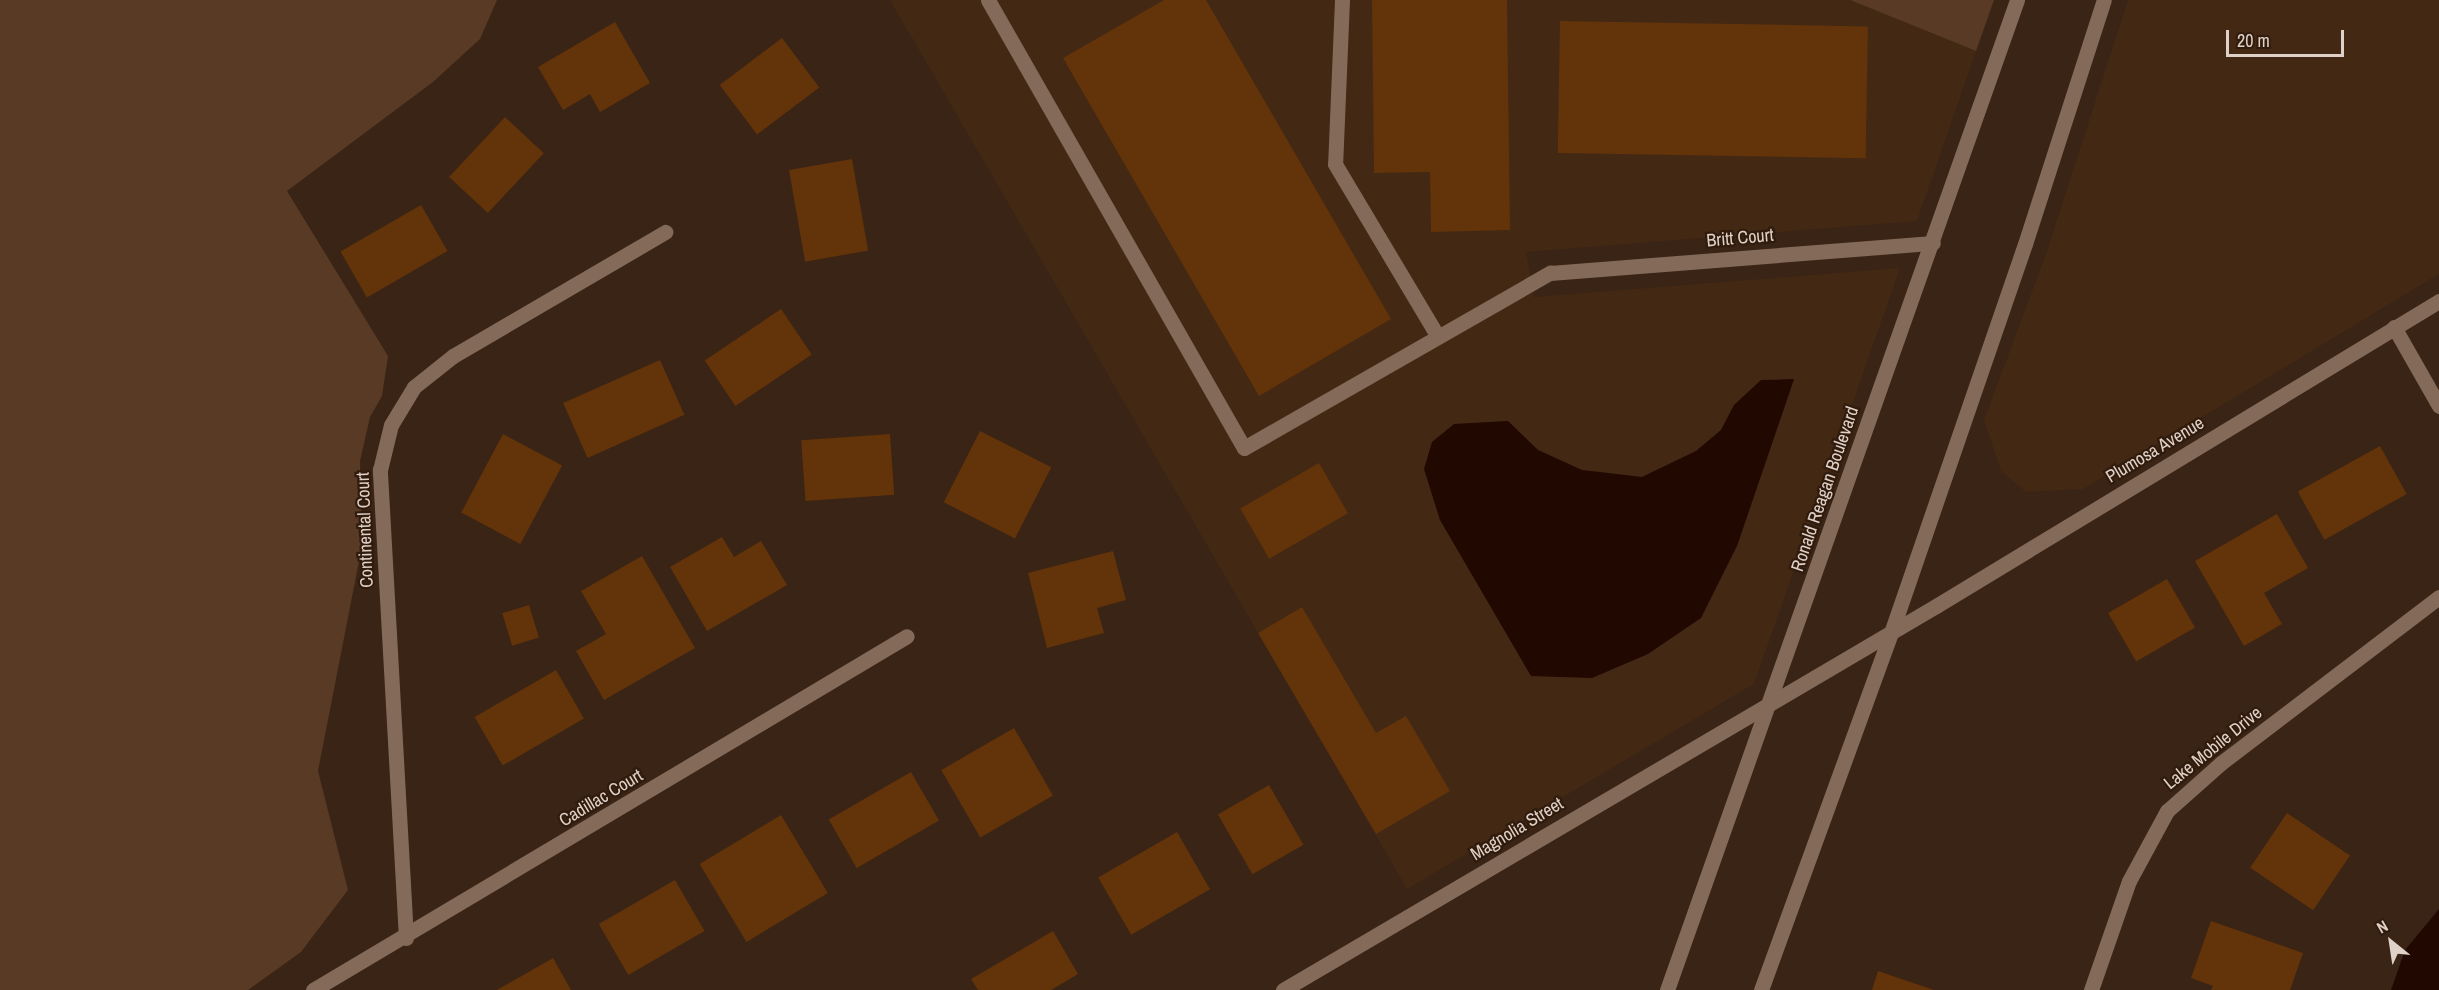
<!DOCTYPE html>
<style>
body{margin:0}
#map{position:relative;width:2439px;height:990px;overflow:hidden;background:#3a2415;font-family:"Archivo Narrow",sans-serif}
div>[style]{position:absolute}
.built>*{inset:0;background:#432814}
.green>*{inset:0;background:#583a25}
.water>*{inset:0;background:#210800}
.building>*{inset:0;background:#63330a;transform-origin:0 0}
.lane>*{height:15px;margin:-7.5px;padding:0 7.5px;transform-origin:7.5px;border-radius:7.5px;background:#846a59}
.street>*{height:15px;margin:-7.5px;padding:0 7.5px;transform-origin:7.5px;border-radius:7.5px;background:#846a59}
.secondary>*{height:15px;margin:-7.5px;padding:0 7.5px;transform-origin:7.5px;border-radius:7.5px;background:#846a59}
span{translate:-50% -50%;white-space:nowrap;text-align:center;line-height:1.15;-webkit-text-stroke:4.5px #301b0c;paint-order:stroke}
.street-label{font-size:18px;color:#e0d1c8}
.north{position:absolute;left:2361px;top:912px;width:60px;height:60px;-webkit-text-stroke:4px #301b0c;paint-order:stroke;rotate:330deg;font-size:16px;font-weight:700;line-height:24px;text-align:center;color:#e0d1c8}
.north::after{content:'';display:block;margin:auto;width:21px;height:27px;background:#e0d1c8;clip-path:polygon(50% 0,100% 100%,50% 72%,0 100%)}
.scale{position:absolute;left:2226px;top:30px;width:118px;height:27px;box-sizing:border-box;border:3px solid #e0d1c8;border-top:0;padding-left:8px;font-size:18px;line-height:21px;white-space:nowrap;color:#e0d1c8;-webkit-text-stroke:4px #301b0c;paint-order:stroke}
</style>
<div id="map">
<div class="built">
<i style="clip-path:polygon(evenodd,890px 0,1850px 0,1976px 51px,1917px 221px,1526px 252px,1534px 297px,1900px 268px,1754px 684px,1407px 889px,890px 0,1794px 380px,1737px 546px,1701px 618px,1508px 421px,1538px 450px,1582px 470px,1642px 477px,1696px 451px,1722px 430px,1734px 405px,1794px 380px)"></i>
<i style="clip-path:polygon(2128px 0,2439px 0,2439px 274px,2083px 489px,2026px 492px,2001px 471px,1984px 420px,2046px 254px)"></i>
</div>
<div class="green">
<i style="clip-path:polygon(0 0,497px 0,480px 39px,433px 82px,287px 191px,388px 356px,382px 396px,370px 417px,360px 461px,362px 546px,318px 771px,348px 890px,301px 952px,248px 990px,0 990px)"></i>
<i style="clip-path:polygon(1850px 0,1994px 0,1976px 51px)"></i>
</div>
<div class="water">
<i style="clip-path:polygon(1794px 379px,1737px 546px,1701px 618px,1648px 654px,1592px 678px,1531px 676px,1440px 520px,1424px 469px,1432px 442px,1454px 424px,1508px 421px,1538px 450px,1582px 470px,1642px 477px,1696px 451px,1721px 430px,1734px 405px,1761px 380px)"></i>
<i style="clip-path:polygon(2439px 909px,2439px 990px,2391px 990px,2405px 950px)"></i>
</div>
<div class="building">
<i style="clip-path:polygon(1164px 0,1206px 0,1391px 319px,1259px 396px,1063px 58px)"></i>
<i style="clip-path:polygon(1372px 0,1507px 0,1510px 230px,1431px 232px,1430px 172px,1374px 173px)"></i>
<i style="left:1560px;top:21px;width:308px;height:132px;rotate:1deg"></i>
<i style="clip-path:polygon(615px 22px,650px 83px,600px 112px,590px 94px,563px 110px,538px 67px)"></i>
<i style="left:782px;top:38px;width:62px;height:78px;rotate:53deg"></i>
<i style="left:505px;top:117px;width:53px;height:82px;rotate:43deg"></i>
<i style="left:852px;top:159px;width:93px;height:64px;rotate:80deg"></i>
<i style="left:421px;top:205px;width:53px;height:93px;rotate:60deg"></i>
<i style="left:781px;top:309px;width:55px;height:92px;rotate:56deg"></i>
<i style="left:660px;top:360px;width:60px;height:106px;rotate:66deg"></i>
<i style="left:980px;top:431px;width:80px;height:80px;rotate:27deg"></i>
<i style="left:503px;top:434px;width:67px;height:89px;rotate:28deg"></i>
<i style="left:890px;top:434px;width:61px;height:89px;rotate:86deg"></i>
<i style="left:2380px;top:446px;width:55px;height:94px;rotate:61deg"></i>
<i style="left:1319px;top:463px;width:58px;height:91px;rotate:60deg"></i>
<i style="clip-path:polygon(2277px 514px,2308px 568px,2264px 593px,2282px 624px,2244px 646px,2195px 561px)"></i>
<i style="clip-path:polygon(722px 537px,734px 557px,761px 541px,787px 585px,707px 631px,670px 567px)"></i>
<i style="clip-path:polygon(1113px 551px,1126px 600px,1097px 608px,1104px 633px,1047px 648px,1028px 573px)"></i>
<i style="clip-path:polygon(642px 556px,695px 648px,604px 700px,576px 651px,606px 634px,581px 591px)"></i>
<i style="left:2167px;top:579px;width:56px;height:68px;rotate:60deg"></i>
<i style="left:529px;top:605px;width:34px;height:28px;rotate:73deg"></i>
<i style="clip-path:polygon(1302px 607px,1376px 733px,1406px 716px,1450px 791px,1376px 834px,1258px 633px)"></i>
<i style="left:556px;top:670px;width:56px;height:94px;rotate:60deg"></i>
<i style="left:1014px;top:728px;width:78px;height:84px;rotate:60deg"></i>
<i style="left:911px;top:772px;width:56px;height:95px;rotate:60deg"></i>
<i style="left:1269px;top:785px;width:69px;height:59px;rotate:60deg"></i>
<i style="left:2287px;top:813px;width:76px;height:66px;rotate:34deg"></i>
<i style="left:781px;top:815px;width:91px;height:95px;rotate:59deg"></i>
<i style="left:1177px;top:832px;width:66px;height:91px;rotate:60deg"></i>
<i style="left:675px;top:880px;width:59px;height:88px;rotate:60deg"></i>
<i style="clip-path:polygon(2211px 921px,2303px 953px,2290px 990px,2211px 990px,2213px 986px,2191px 978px)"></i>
<i style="clip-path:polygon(1053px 931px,1078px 974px,1051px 990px,978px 990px,971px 979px)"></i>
<i style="clip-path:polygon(553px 958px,571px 990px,497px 990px)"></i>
<i style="clip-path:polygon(1878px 971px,1934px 990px,1872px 990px)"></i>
</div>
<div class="lane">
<i style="left:988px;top:0;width:516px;rotate:60.26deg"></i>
<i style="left:1244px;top:448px;width:353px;rotate:-29.8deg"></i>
<i style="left:1342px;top:0;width:164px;rotate:92.4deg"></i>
<i style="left:1335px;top:164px;width:201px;rotate:59.2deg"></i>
</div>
<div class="street">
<i style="left:1550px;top:273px;width:384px;rotate:-4.5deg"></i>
<i style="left:2394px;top:327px;width:91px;rotate:60.3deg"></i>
<i style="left:406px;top:938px;width:469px;rotate:-93.2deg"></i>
<i style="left:380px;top:470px;width:46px;rotate:-76.3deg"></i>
<i style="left:391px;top:425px;width:44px;rotate:-58.8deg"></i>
<i style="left:414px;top:387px;width:50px;rotate:-38.5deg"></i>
<i style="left:453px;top:356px;width:246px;rotate:-30.3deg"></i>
<i style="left:313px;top:990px;width:691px;rotate:-30.79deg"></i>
<i style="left:2091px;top:990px;width:115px;rotate:-70.8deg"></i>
<i style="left:2129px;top:881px;width:80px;rotate:-61.5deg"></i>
<i style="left:2167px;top:811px;width:72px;rotate:-41.6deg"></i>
<i style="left:2221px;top:763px;width:274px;rotate:-37.3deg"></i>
</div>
<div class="secondary">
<i style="left:1283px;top:990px;width:758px;rotate:-30.46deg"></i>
<i style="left:1936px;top:606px;width:588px;rotate:-31.23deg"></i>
<i style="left:1667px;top:990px;width:1050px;rotate:-70.53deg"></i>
<i style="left:1761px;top:990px;width:380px;rotate:-70deg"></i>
<i style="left:1891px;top:633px;width:411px;rotate:-71deg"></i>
<i style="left:2025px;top:244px;width:256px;rotate:-72.1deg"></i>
</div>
<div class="street-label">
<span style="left:1740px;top:238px;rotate:-5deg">Britt Court</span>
<span style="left:2155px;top:450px;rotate:-31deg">Plumosa Avenue</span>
<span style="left:1825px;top:489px;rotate:-71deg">Ronald Reagan Boulevard</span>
<span style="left:365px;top:530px;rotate:-92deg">Continental Court</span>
<span style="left:2213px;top:748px;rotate:-39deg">Lake Mobile Drive</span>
<span style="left:601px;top:798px;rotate:-31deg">Cadillac Court</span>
<span style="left:1517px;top:829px;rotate:-31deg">Magnolia Street</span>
</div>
<div class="north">N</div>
<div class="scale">20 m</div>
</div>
